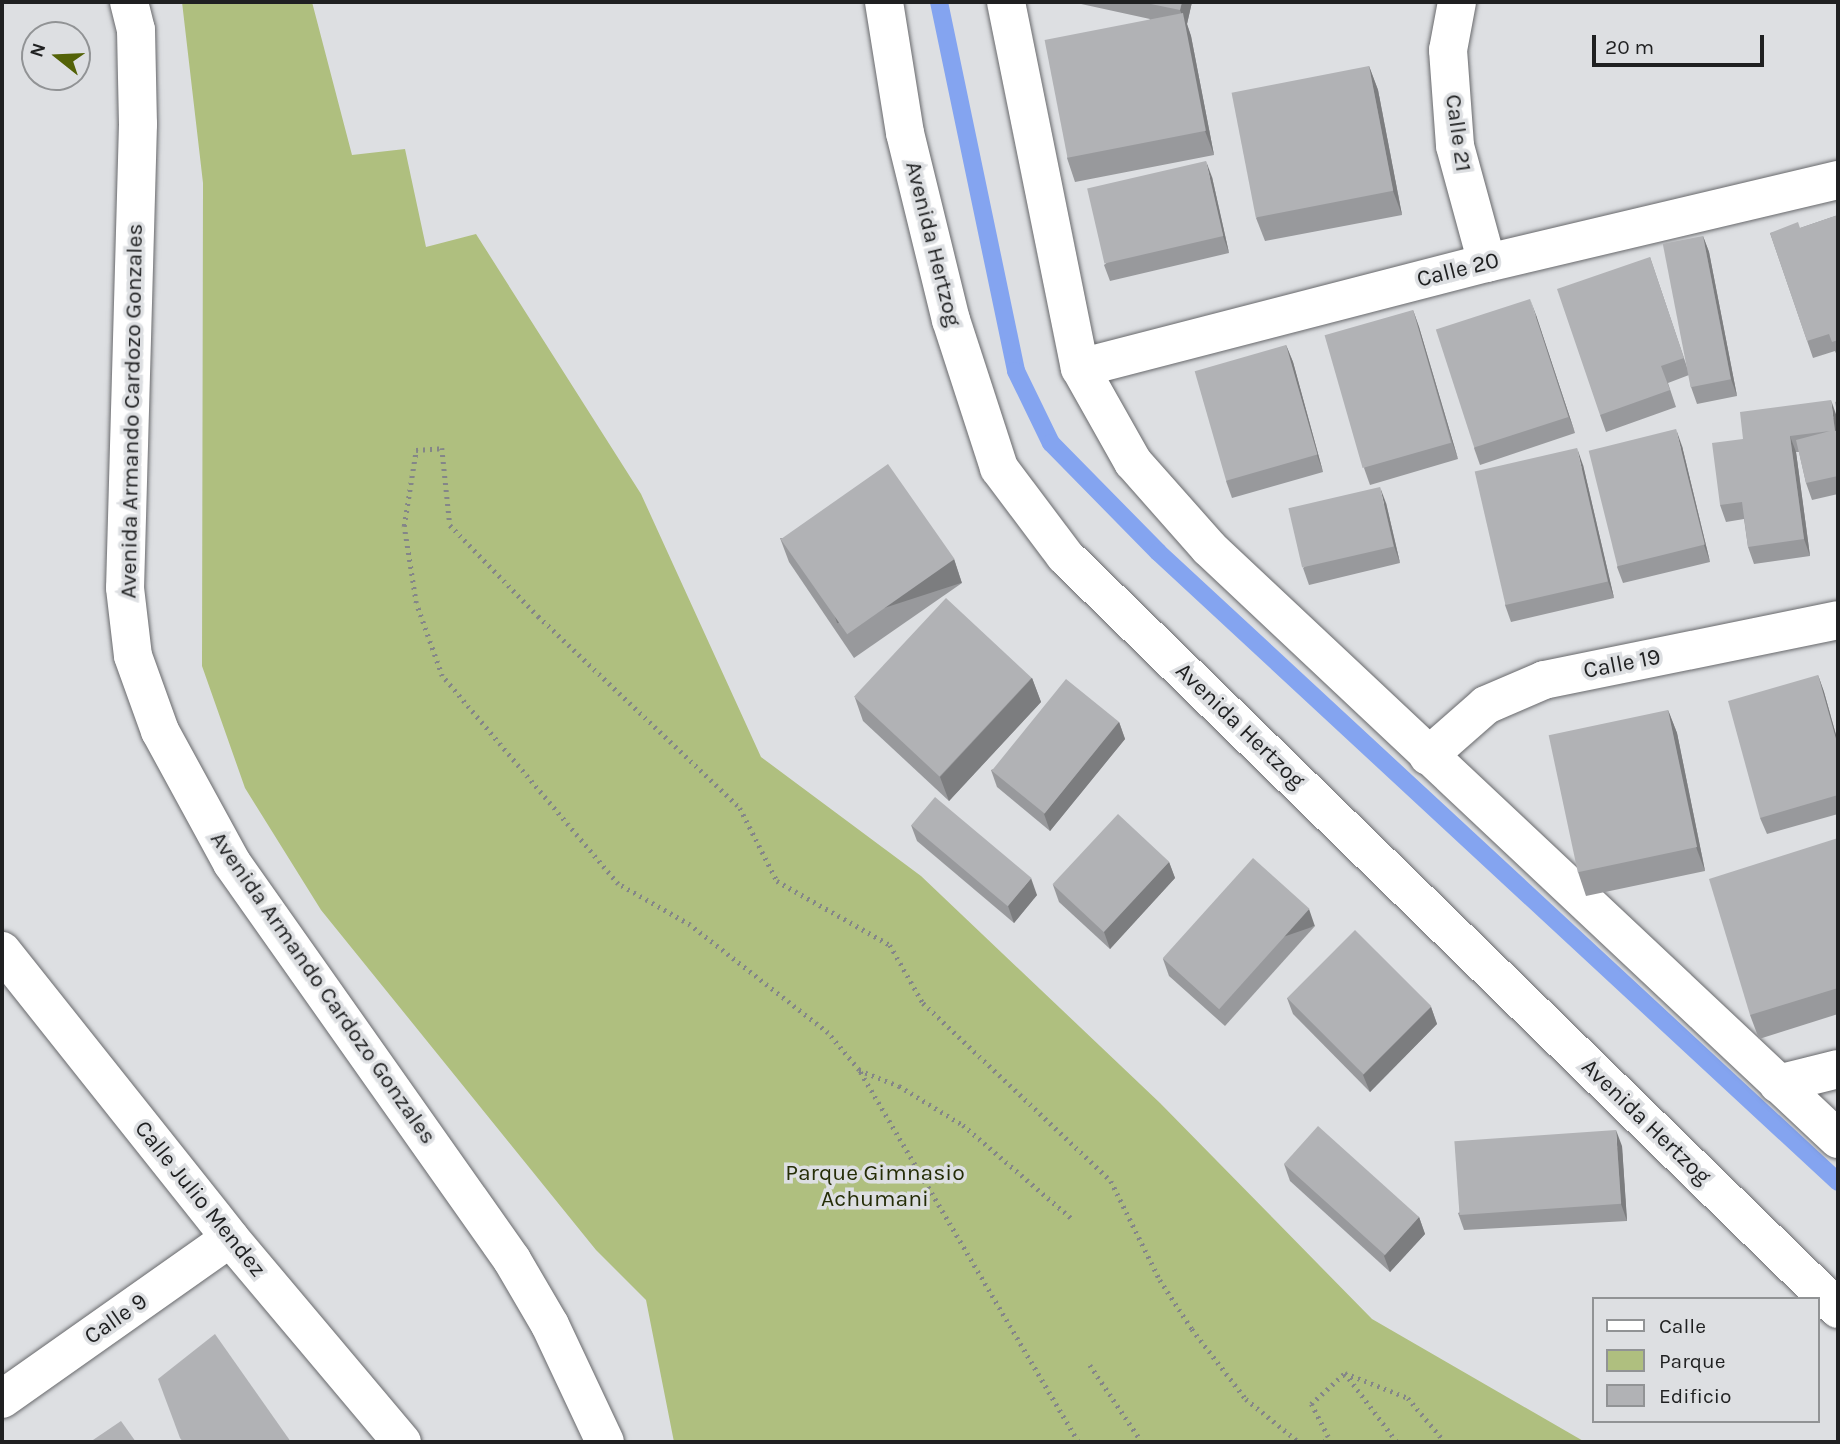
<!DOCTYPE html>
<style>
body{margin:0}
#map{position:relative;width:1840px;height:1444px;overflow:hidden;background:#dddfe2;font-family:Karla,sans-serif}
div>[style]{position:absolute}
.green>*{inset:0;background:#afbf7f}
.stream>*{height:18px;margin:-9px;padding:0 9px;transform-origin:9px;border-radius:9px;background:#84a4f0}
.path>*{height:4.5px;margin-top:-2.25px;transform-origin:0;background:repeating-linear-gradient(90deg,#848688 0 2px,transparent 0 7px)}
.roads{filter:drop-shadow(0 0 2px #68696c) drop-shadow(0 0 2px #68696c)}
.minor>*{height:38px;margin:-19px;padding:0 19px;transform-origin:19px;border-radius:19px;background:#fff}
.wall>*{inset:0;background:#98999c}
.shaded-wall>*{inset:0;background:#7c7d7f;transform-origin:0 0}
.building>*{inset:0;background:#b1b2b5;transform-origin:0 0}
span{translate:-50% -50%;white-space:nowrap;text-align:center;line-height:1.15;-webkit-text-stroke:7px #dddfe2;paint-order:stroke}
.street-label{font-size:23px;color:#1f2021}
.park-label{font-size:23px;color:#252d07}
.frame{position:absolute;inset:0;border:4px solid #1f2021;pointer-events:none}
.legend{position:absolute;left:1592px;top:1297px;width:228px;height:126px;box-sizing:border-box;background:#dddfe2;border:2px solid #919395;margin:0;padding:9px 12px;list-style:none;font-size:21px;color:#1f2021}
.legend li{display:flex;align-items:center;gap:14px;height:35px}
.legend b{width:35px;border:2px solid #919395}
.north{position:absolute;left:21px;top:21px;width:70px;height:70px;box-sizing:border-box;background:#dddfe2;border:2px solid #919395;border-radius:50%;rotate:288deg;font-size:19px;font-weight:700;line-height:28px;text-align:center;color:#1f2021}
.north::after{content:'';display:block;margin:auto;width:24px;height:32px;background:#536207;clip-path:polygon(50% 0,100% 100%,50% 72%,0 100%)}
.scale{position:absolute;left:1592px;top:35px;width:172px;height:32px;box-sizing:border-box;border:4px solid #1f2021;border-top:0;padding-left:9px;font-size:21px;line-height:24px;white-space:nowrap;color:#1f2021;-webkit-text-stroke:5px #dddfe2;paint-order:stroke}
</style>
<div id="map">
<div class="green">
<i style="clip-path:polygon(182px 2px,312px 2px,352px 155px,405px 149px,426px 247px,476px 234px,641px 494px,761px 757px,921px 876px,1160px 1103px,1372px 1319px,1585px 1442px,674px 1442px,646px 1300px,596px 1250px,321px 910px,245px 788px,202px 666px,203px 183px)"></i>
</div>
<div class="stream">
<i style="left:939px;top:2px;width:377px;rotate:78.2deg"></i>
<i style="left:1016px;top:371px;width:80px;rotate:64.1deg"></i>
<i style="left:1051px;top:443px;width:153px;rotate:45.5deg"></i>
<i style="left:1158px;top:552px;width:927px;rotate:42.81deg"></i>
</div>
<div class="path">
<i style="left:859px;top:1070px;width:43px;rotate:21.8deg"></i>
<i style="left:899px;top:1086px;width:75px;rotate:31.4deg"></i>
<i style="left:963px;top:1125px;width:143px;rotate:40.7deg"></i>
<i style="left:1090px;top:1365px;width:93px;rotate:56deg"></i>
<i style="left:1345px;top:1373px;width:86px;rotate:53deg"></i>
<i style="left:1078px;top:1442px;width:432px;rotate:-120.5deg"></i>
<i style="left:859px;top:1070px;width:48px;rotate:-130deg"></i>
<i style="left:828px;top:1033px;width:175px;rotate:-142deg"></i>
<i style="left:690px;top:925px;width:83px;rotate:-150.3deg"></i>
<i style="left:618px;top:884px;width:272px;rotate:-130.2deg"></i>
<i style="left:442px;top:676px;width:77px;rotate:-109.6deg"></i>
<i style="left:416px;top:603px;width:78px;rotate:-98.9deg"></i>
<i style="left:404px;top:526px;width:77px;rotate:-81deg"></i>
<i style="left:416px;top:450px;width:26px;rotate:-4deg"></i>
<i style="left:442px;top:448px;width:77px;rotate:84.1deg"></i>
<i style="left:450px;top:525px;width:127px;rotate:46deg"></i>
<i style="left:538px;top:616px;width:279px;rotate:43.5deg"></i>
<i style="left:740px;top:808px;width:82px;rotate:63.1deg"></i>
<i style="left:777px;top:881px;width:130px;rotate:29.5deg"></i>
<i style="left:890px;top:945px;width:67px;rotate:60.4deg"></i>
<i style="left:923px;top:1003px;width:259px;rotate:43.4deg"></i>
<i style="left:1111px;top:1181px;width:110px;rotate:63.7deg"></i>
<i style="left:1160px;top:1280px;width:59px;rotate:56.9deg"></i>
<i style="left:1192px;top:1329px;width:88px;rotate:52.4deg"></i>
<i style="left:1246px;top:1399px;width:68px;rotate:39.1deg"></i>
<i style="left:1324px;top:1442px;width:6px;rotate:-51deg"></i>
<i style="left:1328px;top:1437px;width:37px;rotate:-117deg"></i>
<i style="left:1311px;top:1404px;width:46px;rotate:-42.4deg"></i>
<i style="left:1345px;top:1373px;width:68px;rotate:21.6deg"></i>
<i style="left:1408px;top:1398px;width:57px;rotate:49.9deg"></i>
</div>
<div class="roads">
<div class="minor">
<i style="left:129px;top:2px;width:29px;rotate:76deg"></i>
<i style="left:136px;top:30px;width:94px;rotate:88.8deg"></i>
<i style="left:138px;top:124px;width:464px;rotate:91.6deg"></i>
<i style="left:125px;top:588px;width:68px;rotate:83.3deg"></i>
<i style="left:133px;top:656px;width:80px;rotate:70.2deg"></i>
<i style="left:160px;top:731px;width:150px;rotate:61.4deg"></i>
<i style="left:232px;top:863px;width:486px;rotate:54.8deg"></i>
<i style="left:512px;top:1260px;width:75px;rotate:59.7deg"></i>
<i style="left:550px;top:1325px;width:129px;rotate:64.8deg"></i>
<i style="left:884px;top:2px;width:133px;rotate:80.9deg"></i>
<i style="left:905px;top:133px;width:193px;rotate:76.2deg"></i>
<i style="left:951px;top:320px;width:156px;rotate:72deg"></i>
<i style="left:999px;top:468px;width:110px;rotate:53.1deg"></i>
<i style="left:1065px;top:556px;width:1079px;rotate:44.25deg"></i>
<i style="left:1006px;top:2px;width:373px;rotate:78.6deg"></i>
<i style="left:1080px;top:368px;width:108px;rotate:60.6deg"></i>
<i style="left:1133px;top:462px;width:115px;rotate:48.5deg"></i>
<i style="left:1209px;top:548px;width:863px;rotate:43.22deg"></i>
<i style="left:1457px;top:2px;width:49px;rotate:100.6deg"></i>
<i style="left:1448px;top:50px;width:96px;rotate:85.8deg"></i>
<i style="left:1455px;top:146px;width:121px;rotate:74.7deg"></i>
<i style="left:1080px;top:368px;width:420px;rotate:-14.5deg"></i>
<i style="left:1487px;top:263px;width:361px;rotate:-13.3deg"></i>
<i style="left:1428px;top:756px;width:77px;rotate:-41.3deg"></i>
<i style="left:1486px;top:705px;width:63px;rotate:-23.3deg"></i>
<i style="left:1544px;top:680px;width:300px;rotate:-11.5deg"></i>
<i style="left:2px;top:951px;width:367px;rotate:51.5deg"></i>
<i style="left:230px;top:1238px;width:267px;rotate:49.9deg"></i>
<i style="left:1778px;top:1084px;width:62px;rotate:-14deg"></i>
<i style="left:2px;top:1399px;width:279px;rotate:-35.2deg"></i>
</div>
</div>
<div class="wall">
<i style="clip-path:polygon(1072px 2px,1192px 2px,1187px 24px,1191px 36px,1214px 155px,1075px 182px,1067px 158px,1150px 19px)"></i>
<i style="clip-path:polygon(1369px 66px,1378px 90px,1402px 215px,1265px 241px,1256px 218px)"></i>
<i style="clip-path:polygon(1212px 177px,1229px 253px,1110px 281px,1104px 265px)"></i>
<i style="clip-path:polygon(1838px 215px,1838px 358px,1835px 351px,1813px 358px,1770px 233px,1800px 228px)"></i>
<i style="clip-path:polygon(1703px 236px,1709px 252px,1737px 396px,1697px 404px,1691px 387px,1689px 375px,1668px 383px,1676px 407px,1606px 432px,1600px 415px,1650px 257px,1687px 367px)"></i>
<i style="clip-path:polygon(1413px 310px,1419px 327px,1458px 459px,1370px 485px,1364px 468px)"></i>
<i style="clip-path:polygon(1536px 315px,1575px 433px,1480px 465px,1474px 448px)"></i>
<i style="clip-path:polygon(1286px 345px,1293px 362px,1323px 472px,1232px 498px,1226px 481px)"></i>
<i style="clip-path:polygon(1837px 417px,1838px 429px,1838px 494px,1812px 500px,1806px 483px,1799px 452px,1796px 452px,1810px 556px,1754px 564px,1748px 547px,1744px 519px,1726px 522px,1720px 505px,1743px 439px)"></i>
<i style="clip-path:polygon(1682px 446px,1710px 562px,1623px 583px,1617px 567px)"></i>
<i style="clip-path:polygon(1583px 465px,1614px 598px,1511px 622px,1505px 605px)"></i>
<i style="clip-path:polygon(1386px 503px,1400px 563px,1309px 585px,1303px 568px)"></i>
<i style="clip-path:polygon(780px 538px,954px 559px,962px 583px,854px 658px,789px 562px)"></i>
<i style="clip-path:polygon(1818px 675px,1824px 692px,1838px 742px,1838px 814px,1767px 834px,1760px 818px)"></i>
<i style="clip-path:polygon(1032px 678px,1041px 702px,949px 801px,863px 721px,855px 698px)"></i>
<i style="clip-path:polygon(1668px 710px,1677px 733px,1705px 871px,1586px 896px,1578px 872px)"></i>
<i style="clip-path:polygon(1119px 722px,1125px 739px,1050px 831px,997px 787px,991px 770px)"></i>
<i style="clip-path:polygon(911px 825px,1037px 895px,1014px 923px,917px 841px)"></i>
<i style="clip-path:polygon(1838px 838px,1838px 1014px,1759px 1039px,1750px 1015px)"></i>
<i style="clip-path:polygon(1169px 862px,1175px 878px,1110px 949px,1059px 902px,1053px 885px)"></i>
<i style="clip-path:polygon(1315px 926px,1225px 1026px,1169px 976px,1163px 959px)"></i>
<i style="clip-path:polygon(1287px 998px,1431px 1007px,1437px 1024px,1370px 1092px,1293px 1014px)"></i>
<i style="clip-path:polygon(1622px 1146px,1627px 1221px,1464px 1230px,1458px 1213px)"></i>
<i style="clip-path:polygon(1284px 1164px,1419px 1217px,1425px 1234px,1390px 1272px,1290px 1181px)"></i>
</div>
<div class="shaded-wall">
<i style="clip-path:polygon(1182px 2px,1192px 2px,1187px 24px,1191px 36px,1214px 155px,1205px 131px,1184px 21px,1180px 10px)"></i>
<i style="clip-path:polygon(1369px 66px,1378px 90px,1402px 215px,1393px 191px)"></i>
<i style="clip-path:polygon(1206px 161px,1212px 177px,1229px 253px,1223px 236px)"></i>
<i style="clip-path:polygon(1703px 236px,1709px 252px,1737px 396px,1731px 379px)"></i>
<i style="clip-path:polygon(1530px 299px,1536px 315px,1575px 433px,1569px 417px)"></i>
<i style="clip-path:polygon(1413px 310px,1419px 327px,1458px 459px,1452px 442px)"></i>
<i style="clip-path:polygon(1286px 345px,1293px 362px,1323px 472px,1317px 455px)"></i>
<i style="clip-path:polygon(1831px 400px,1837px 417px,1838px 440px,1835px 431px)"></i>
<i style="clip-path:polygon(1676px 429px,1682px 446px,1710px 562px,1704px 545px)"></i>
<i style="clip-path:polygon(1790px 436px,1796px 452px,1810px 556px,1804px 539px)"></i>
<i style="clip-path:polygon(1577px 448px,1583px 465px,1614px 598px,1608px 581px)"></i>
<i style="clip-path:polygon(1380px 487px,1386px 503px,1400px 563px,1394px 546px)"></i>
<i style="left:954px;top:559px;width:25px;height:131px;rotate:72deg"></i>
<i style="clip-path:polygon(1818px 675px,1824px 692px,1838px 742px,1838px 746px)"></i>
<i style="clip-path:polygon(1032px 678px,1041px 702px,949px 801px,940px 777px)"></i>
<i style="clip-path:polygon(1668px 710px,1677px 733px,1705px 871px,1696px 847px)"></i>
<i style="clip-path:polygon(1119px 722px,1125px 739px,1050px 831px,1044px 814px)"></i>
<i style="clip-path:polygon(1169px 862px,1175px 878px,1110px 949px,1104px 932px)"></i>
<i style="clip-path:polygon(1031px 878px,1037px 895px,1014px 923px,1008px 906px)"></i>
<i style="left:1309px;top:909px;width:18px;height:135px;rotate:71deg"></i>
<i style="clip-path:polygon(1431px 1007px,1437px 1024px,1370px 1092px,1363px 1075px)"></i>
<i style="clip-path:polygon(1616px 1130px,1622px 1146px,1627px 1221px,1621px 1204px)"></i>
<i style="clip-path:polygon(1419px 1217px,1425px 1234px,1390px 1272px,1384px 1256px)"></i>
</div>
<div class="building">
<i style="clip-path:polygon(1141px 2px,1182px 2px,1180px 10px)"></i>
<i style="left:1183px;top:13px;width:120px;height:141px;rotate:79deg"></i>
<i style="left:1369px;top:66px;width:127px;height:140px;rotate:79deg"></i>
<i style="left:1206px;top:161px;width:77px;height:122px;rotate:77deg"></i>
<i style="clip-path:polygon(1838px 215px,1838px 340px,1832px 342px,1829px 334px,1807px 341px,1770px 233px,1798px 222px,1800px 228px)"></i>
<i style="left:1703px;top:236px;width:146px;height:41px;rotate:79deg"></i>
<i style="clip-path:polygon(1650px 257px,1684px 358px,1661px 366px,1670px 390px,1600px 415px,1557px 289px)"></i>
<i style="left:1530px;top:299px;width:124px;height:99px;rotate:72deg"></i>
<i style="left:1413px;top:310px;width:138px;height:92px;rotate:74deg"></i>
<i style="left:1286px;top:345px;width:114px;height:95px;rotate:74deg"></i>
<i style="clip-path:polygon(1831px 400px,1835px 431px,1838px 430px,1838px 476px,1806px 483px,1796px 440px,1830px 431px,1790px 436px,1804px 539px,1748px 547px,1742px 502px,1720px 505px,1712px 443px,1743px 439px,1740px 412px)"></i>
<i style="clip-path:polygon(1838px 401px,1838px 417px,1835px 402px)"></i>
<i style="left:1676px;top:429px;width:119px;height:90px;rotate:76deg"></i>
<i style="left:1577px;top:448px;width:137px;height:105px;rotate:77deg"></i>
<i style="left:888px;top:464px;width:116px;height:131px;rotate:55deg"></i>
<i style="left:1380px;top:487px;width:61px;height:94px;rotate:77deg"></i>
<i style="left:946px;top:598px;width:117px;height:135px;rotate:43deg"></i>
<i style="clip-path:polygon(1818px 675px,1838px 746px,1838px 795px,1760px 818px,1728px 701px)"></i>
<i style="left:1066px;top:679px;width:68px;height:118px;rotate:39deg"></i>
<i style="left:1668px;top:710px;width:140px;height:122px;rotate:78deg"></i>
<i style="left:935px;top:797px;width:126px;height:37px;rotate:40deg"></i>
<i style="left:1118px;top:814px;width:70px;height:96px;rotate:43deg"></i>
<i style="clip-path:polygon(1838px 838px,1838px 988px,1750px 1015px,1709px 879px)"></i>
<i style="left:1253px;top:858px;width:76px;height:135px;rotate:42deg"></i>
<i style="left:1355px;top:930px;width:108px;height:96px;rotate:45deg"></i>
<i style="left:1318px;top:1126px;width:136px;height:51px;rotate:42deg"></i>
<i style="left:1616px;top:1130px;width:74px;height:162px;rotate:86deg"></i>
<i style="clip-path:polygon(215px 1334px,291px 1442px,183px 1442px,180px 1438px,158px 1379px)"></i>
<i style="clip-path:polygon(121px 1421px,136px 1442px,90px 1442px)"></i>
</div>
<div class="street-label">
<span style="left:1458px;top:133px;rotate:82deg">Calle 21</span>
<span style="left:933px;top:244px;rotate:76deg">Avenida Hertzog</span>
<span style="left:1458px;top:270px;rotate:-14deg">Calle 20</span>
<span style="left:132px;top:411px;rotate:-89deg">Avenida Armando Cardozo Gonzales</span>
<span style="left:1622px;top:664px;rotate:-11deg">Calle 19</span>
<span style="left:1240px;top:726px;rotate:44deg">Avenida Hertzog</span>
<span style="left:323px;top:988px;rotate:55deg">Avenida Armando Cardozo Gonzales</span>
<span style="left:1646px;top:1122px;rotate:44deg">Avenida Hertzog</span>
<span style="left:200px;top:1199px;rotate:51deg">Calle Julio Mendez</span>
<span style="left:116px;top:1319px;rotate:-35deg">Calle 9</span>
</div>
<div class="park-label">
<span style="left:875px;top:1186px">Parque Gimnasio<br>Achumani</span>
</div>
<div class="frame"></div>
<ul class="legend">
<li><b style="height:9px;background:#fff"></b>Calle</li>
<li><b style="height:19px;background:#afbf7f"></b>Parque</li>
<li><b style="height:19px;background:#b1b2b5"></b>Edificio</li>
</ul>
<div class="north">N</div>
<div class="scale">20 m</div>
</div>
